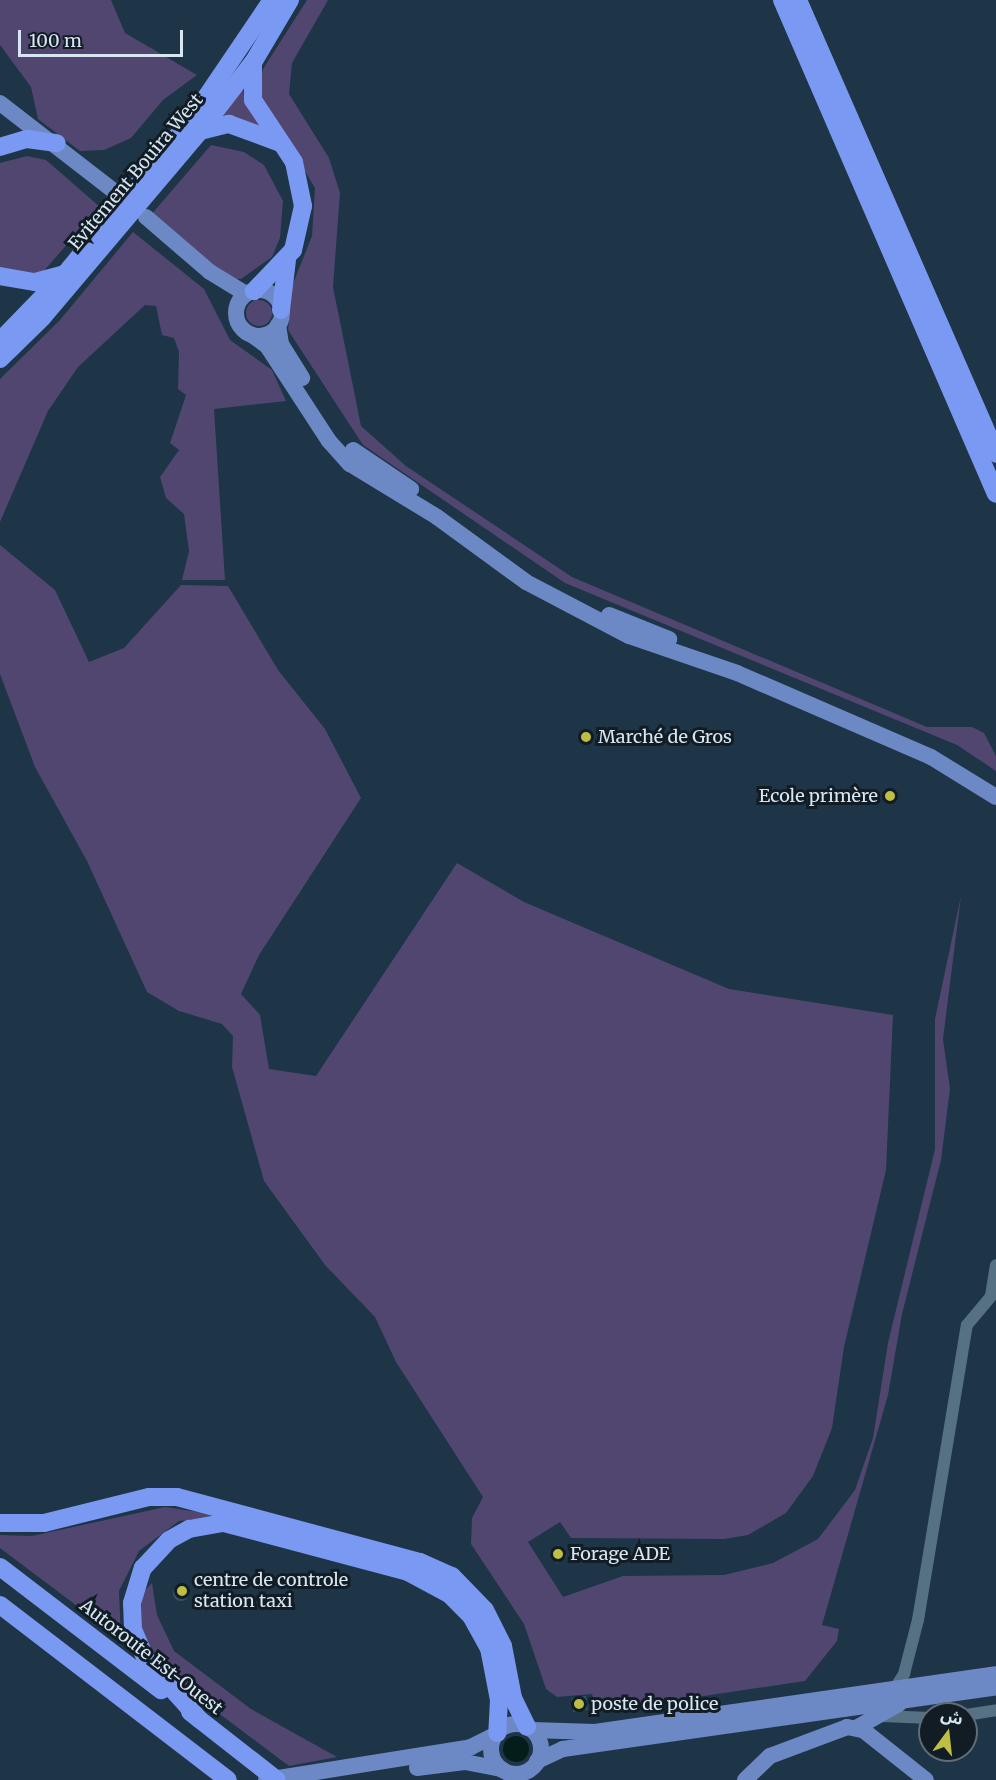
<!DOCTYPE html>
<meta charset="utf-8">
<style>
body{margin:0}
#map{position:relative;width:996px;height:1780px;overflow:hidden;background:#1d3547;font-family:Merriweather,"Noto Sans Arabic",serif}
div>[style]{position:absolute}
.green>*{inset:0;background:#50466f}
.round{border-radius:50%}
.water>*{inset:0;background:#041d1b}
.building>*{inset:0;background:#31555e;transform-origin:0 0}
.minor>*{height:12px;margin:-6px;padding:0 6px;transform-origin:6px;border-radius:6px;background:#567084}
.major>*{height:16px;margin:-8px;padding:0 8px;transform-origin:8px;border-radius:8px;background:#6c89c6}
.major>.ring{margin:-8px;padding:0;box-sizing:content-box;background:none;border:16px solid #6c89c6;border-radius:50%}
.highway>*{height:18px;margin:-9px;padding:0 9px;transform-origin:9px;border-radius:9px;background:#7a99f2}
.dots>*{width:16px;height:16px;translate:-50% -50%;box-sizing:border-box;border:3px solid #111c24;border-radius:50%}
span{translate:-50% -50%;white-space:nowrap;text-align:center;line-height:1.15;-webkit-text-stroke:6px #111c24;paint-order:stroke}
.street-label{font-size:18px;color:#d8e6f2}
.poi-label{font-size:18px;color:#d8e6f2}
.left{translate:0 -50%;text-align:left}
.right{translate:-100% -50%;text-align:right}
.north{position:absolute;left:918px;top:1702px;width:60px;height:60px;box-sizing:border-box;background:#111c24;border:2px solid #616d76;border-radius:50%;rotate:15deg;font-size:16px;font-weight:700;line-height:24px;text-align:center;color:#d8e6f2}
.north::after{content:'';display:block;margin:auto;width:21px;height:27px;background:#bebf42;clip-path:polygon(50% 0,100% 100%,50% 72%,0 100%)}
.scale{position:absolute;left:18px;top:30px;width:165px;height:27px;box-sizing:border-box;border:3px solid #d8e6f2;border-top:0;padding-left:8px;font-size:18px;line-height:21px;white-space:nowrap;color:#d8e6f2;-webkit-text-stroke:4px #111c24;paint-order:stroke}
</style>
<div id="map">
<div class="green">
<i style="clip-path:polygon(0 0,111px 0,125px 33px,197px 75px,163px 100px,131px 138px,104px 150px,80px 151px,38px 119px,31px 87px,0 45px)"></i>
<i style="clip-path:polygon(307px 0,328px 0,292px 63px,289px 94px,329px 158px,340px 193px,333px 287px,361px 426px,406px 466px,572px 577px,927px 727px,972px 727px,984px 733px,996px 756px,996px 771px,957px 745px,565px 583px,363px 445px,288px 330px,292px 286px,312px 236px,315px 188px,258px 92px,263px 69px)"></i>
<i style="clip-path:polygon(243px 89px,244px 96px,263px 130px,220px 118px)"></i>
<i style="clip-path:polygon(211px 145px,244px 152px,264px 165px,283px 201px,280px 238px,272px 257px,241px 279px,228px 279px,150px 216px)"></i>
<i style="clip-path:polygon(27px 156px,46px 160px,100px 207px,42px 273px,0 274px,0 163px)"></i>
<i style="clip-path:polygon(133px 232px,204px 289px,230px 340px,272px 370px,286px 401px,214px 409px,225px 580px,182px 580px,189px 551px,184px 514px,166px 498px,160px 477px,179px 450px,170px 443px,186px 395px,178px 389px,179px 352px,174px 338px,162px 335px,156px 306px,145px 305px,78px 367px,48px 411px,0 522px,0 379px,60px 320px)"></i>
<i class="round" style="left:246px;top:300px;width:26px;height:26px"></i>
<i style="clip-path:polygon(0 545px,55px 590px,89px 662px,124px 648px,181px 585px,228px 586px,278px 670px,325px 729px,361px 798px,259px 955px,241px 994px,260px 1015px,269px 1069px,316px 1076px,457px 863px,524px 902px,729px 989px,893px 1015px,886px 1170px,844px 1347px,832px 1428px,813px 1476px,786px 1513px,748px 1535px,724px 1539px,571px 1538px,560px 1522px,528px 1542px,563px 1597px,623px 1576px,724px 1575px,773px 1563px,818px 1539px,855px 1490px,873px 1438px,888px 1343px,935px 1149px,935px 1019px,961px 896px,943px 1039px,950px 1089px,941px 1160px,902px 1314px,888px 1395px,822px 1625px,839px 1629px,837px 1641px,805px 1681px,597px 1712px,592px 1694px,557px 1697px,546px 1689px,524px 1624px,471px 1544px,472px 1518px,483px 1497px,396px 1362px,375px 1317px,325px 1265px,264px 1181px,232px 1067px,233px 1036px,222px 1024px,179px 1011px,147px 992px,87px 861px,35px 767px,0 674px)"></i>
<i style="clip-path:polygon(165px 1507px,225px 1516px,179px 1521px,139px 1551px,119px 1591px,121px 1639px,0 1548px,0 1535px,32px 1536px)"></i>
<i style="clip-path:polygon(152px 1583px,157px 1615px,174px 1651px,251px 1709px,337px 1757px,289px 1766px,177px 1682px,146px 1644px,141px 1628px,142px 1593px)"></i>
</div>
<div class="water">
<i class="round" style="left:503px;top:1736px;width:26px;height:26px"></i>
</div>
<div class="building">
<i style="left:559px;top:1545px;width:14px;height:12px;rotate:56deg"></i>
<i class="round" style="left:173px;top:1585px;width:16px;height:16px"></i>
<i style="left:586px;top:1696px;width:14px;height:15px;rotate:82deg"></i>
</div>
<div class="minor">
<i style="left:895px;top:1688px;width:17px;rotate:-57deg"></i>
<i style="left:904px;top:1674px;width:56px;rotate:-75.5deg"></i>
<i style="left:918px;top:1620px;width:299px;rotate:-80.6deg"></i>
<i style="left:967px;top:1325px;width:38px;rotate:-50deg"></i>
<i style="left:991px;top:1296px;width:31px;rotate:-81deg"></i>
<i style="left:966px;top:1715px;width:30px;rotate:-9deg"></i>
<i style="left:883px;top:1716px;width:47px;rotate:2.4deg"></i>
</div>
<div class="major">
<i style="left:0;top:103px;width:150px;rotate:37.7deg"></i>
<i style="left:146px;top:217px;width:84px;rotate:40.7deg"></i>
<i style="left:210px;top:272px;width:42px;rotate:31.4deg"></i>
<i class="ring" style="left:236px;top:290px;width:30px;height:30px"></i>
<i style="left:278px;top:325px;width:19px;rotate:81deg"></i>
<i style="left:281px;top:344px;width:40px;rotate:58deg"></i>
<i style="left:252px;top:335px;width:19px;rotate:36deg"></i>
<i style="left:267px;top:346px;width:113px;rotate:56.9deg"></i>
<i style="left:329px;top:441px;width:31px;rotate:48deg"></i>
<i style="left:350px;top:464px;width:102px;rotate:31.3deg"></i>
<i style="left:437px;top:517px;width:110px;rotate:36.1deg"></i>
<i style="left:526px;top:582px;width:116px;rotate:27.7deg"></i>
<i style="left:629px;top:636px;width:114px;rotate:18.9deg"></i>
<i style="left:737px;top:673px;width:211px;rotate:23.4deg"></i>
<i style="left:931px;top:757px;width:76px;rotate:31.6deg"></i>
<i style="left:353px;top:450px;width:70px;rotate:33.9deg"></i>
<i style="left:609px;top:615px;width:65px;rotate:21.8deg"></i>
<i class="ring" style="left:491px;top:1724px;width:34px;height:34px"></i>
<i style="left:856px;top:1728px;width:49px;rotate:-29.2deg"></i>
<i style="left:532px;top:1730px;width:63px;rotate:1.8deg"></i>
<i style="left:595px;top:1732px;width:405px;rotate:-8.2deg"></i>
<i style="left:537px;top:1761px;width:29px;rotate:-25deg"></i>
<i style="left:563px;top:1749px;width:437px;rotate:-8.1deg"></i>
<i style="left:417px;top:1768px;width:48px;rotate:-7.1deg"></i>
<i style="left:465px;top:1762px;width:38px;rotate:11deg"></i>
<i style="left:266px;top:1780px;width:208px;rotate:-9.1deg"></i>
<i style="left:471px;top:1747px;width:28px;rotate:-27deg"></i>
<i style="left:745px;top:1780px;width:35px;rotate:-44deg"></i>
<i style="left:770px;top:1756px;width:82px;rotate:-20.6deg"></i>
<i style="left:847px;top:1727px;width:16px;rotate:11deg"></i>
<i style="left:863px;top:1730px;width:80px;rotate:38.4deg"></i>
</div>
<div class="highway">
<i style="left:782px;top:0;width:538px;rotate:66.58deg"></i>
<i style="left:798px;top:0;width:495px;rotate:66.4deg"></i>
<i style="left:253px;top:64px;width:36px;rotate:90deg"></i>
<i style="left:253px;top:100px;width:74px;rotate:56.5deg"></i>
<i style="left:294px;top:162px;width:45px;rotate:78.4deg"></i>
<i style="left:303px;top:206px;width:45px;rotate:102.8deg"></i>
<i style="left:293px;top:250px;width:57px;rotate:133.6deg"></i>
<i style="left:200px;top:131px;width:30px;rotate:-14deg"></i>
<i style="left:229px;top:124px;width:52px;rotate:20.2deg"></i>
<i style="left:0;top:147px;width:28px;rotate:-17deg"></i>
<i style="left:27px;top:139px;width:30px;rotate:8deg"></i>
<i style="left:0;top:276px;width:36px;rotate:10deg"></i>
<i style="left:35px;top:282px;width:30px;rotate:-15deg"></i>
<i style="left:281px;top:310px;width:50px;rotate:-83.2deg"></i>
<i style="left:0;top:341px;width:95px;rotate:-45.9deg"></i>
<i style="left:66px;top:273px;width:200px;rotate:-50.9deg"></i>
<i style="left:192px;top:118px;width:143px;rotate:-55.9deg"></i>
<i style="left:0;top:359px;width:59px;rotate:-44.3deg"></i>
<i style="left:42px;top:318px;width:245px;rotate:-49.8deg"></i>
<i style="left:200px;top:131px;width:88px;rotate:-52.4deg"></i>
<i style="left:254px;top:61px;width:71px;rotate:-59.5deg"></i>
<i style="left:0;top:1523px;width:44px"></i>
<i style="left:44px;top:1523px;width:108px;rotate:-13.9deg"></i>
<i style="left:149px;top:1497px;width:28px"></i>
<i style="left:177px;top:1497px;width:252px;rotate:15deg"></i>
<i style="left:420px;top:1562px;width:35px;rotate:24deg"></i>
<i style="left:452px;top:1576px;width:47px;rotate:45.9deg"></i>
<i style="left:485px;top:1610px;width:40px;rotate:63.4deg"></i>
<i style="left:503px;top:1646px;width:53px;rotate:79.1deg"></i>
<i style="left:513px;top:1698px;width:32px;rotate:64deg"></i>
<i style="left:0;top:1567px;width:203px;rotate:37.4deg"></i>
<i style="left:0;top:1605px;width:287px;rotate:37.5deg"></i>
<i style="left:190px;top:1712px;width:110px;rotate:38deg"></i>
<i style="left:199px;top:1719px;width:79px;rotate:-131.9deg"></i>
<i style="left:146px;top:1660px;width:33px;rotate:-113deg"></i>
<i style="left:133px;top:1630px;width:27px;rotate:-92deg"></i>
<i style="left:132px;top:1603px;width:37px;rotate:-73deg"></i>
<i style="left:143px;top:1568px;width:38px;rotate:-47deg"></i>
<i style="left:169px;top:1540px;width:23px;rotate:-29deg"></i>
<i style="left:189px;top:1529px;width:36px;rotate:-10deg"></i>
<i style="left:224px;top:1523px;width:190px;rotate:14.9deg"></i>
<i style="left:408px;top:1572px;width:47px;rotate:28.2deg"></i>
<i style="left:449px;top:1594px;width:31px;rotate:45deg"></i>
<i style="left:471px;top:1616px;width:37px;rotate:61deg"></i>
<i style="left:489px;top:1648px;width:53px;rotate:79.1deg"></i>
<i style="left:499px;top:1700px;width:33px;rotate:93deg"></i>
</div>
<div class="dots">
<i style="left:586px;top:737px;background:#bebf42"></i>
<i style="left:890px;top:796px;background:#bebf42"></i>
<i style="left:558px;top:1554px;background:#bebf42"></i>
<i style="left:182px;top:1591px;background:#bebf42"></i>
<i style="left:579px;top:1704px;background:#bebf42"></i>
</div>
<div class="street-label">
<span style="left:136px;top:172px;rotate:-50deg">Evitement Bouira West</span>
<span style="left:151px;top:1657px;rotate:38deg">Autoroute Est-Ouest</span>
</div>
<div class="poi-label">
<span class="left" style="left:598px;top:737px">Marché de Gros</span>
<span class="right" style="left:878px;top:796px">Ecole primère</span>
<span class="left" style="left:570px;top:1554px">Forage ADE</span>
<span class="left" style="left:194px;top:1591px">centre de controle<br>station taxi</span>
<span class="left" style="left:591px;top:1704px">poste de police</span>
</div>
<div class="north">ش</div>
<div class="scale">100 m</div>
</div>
